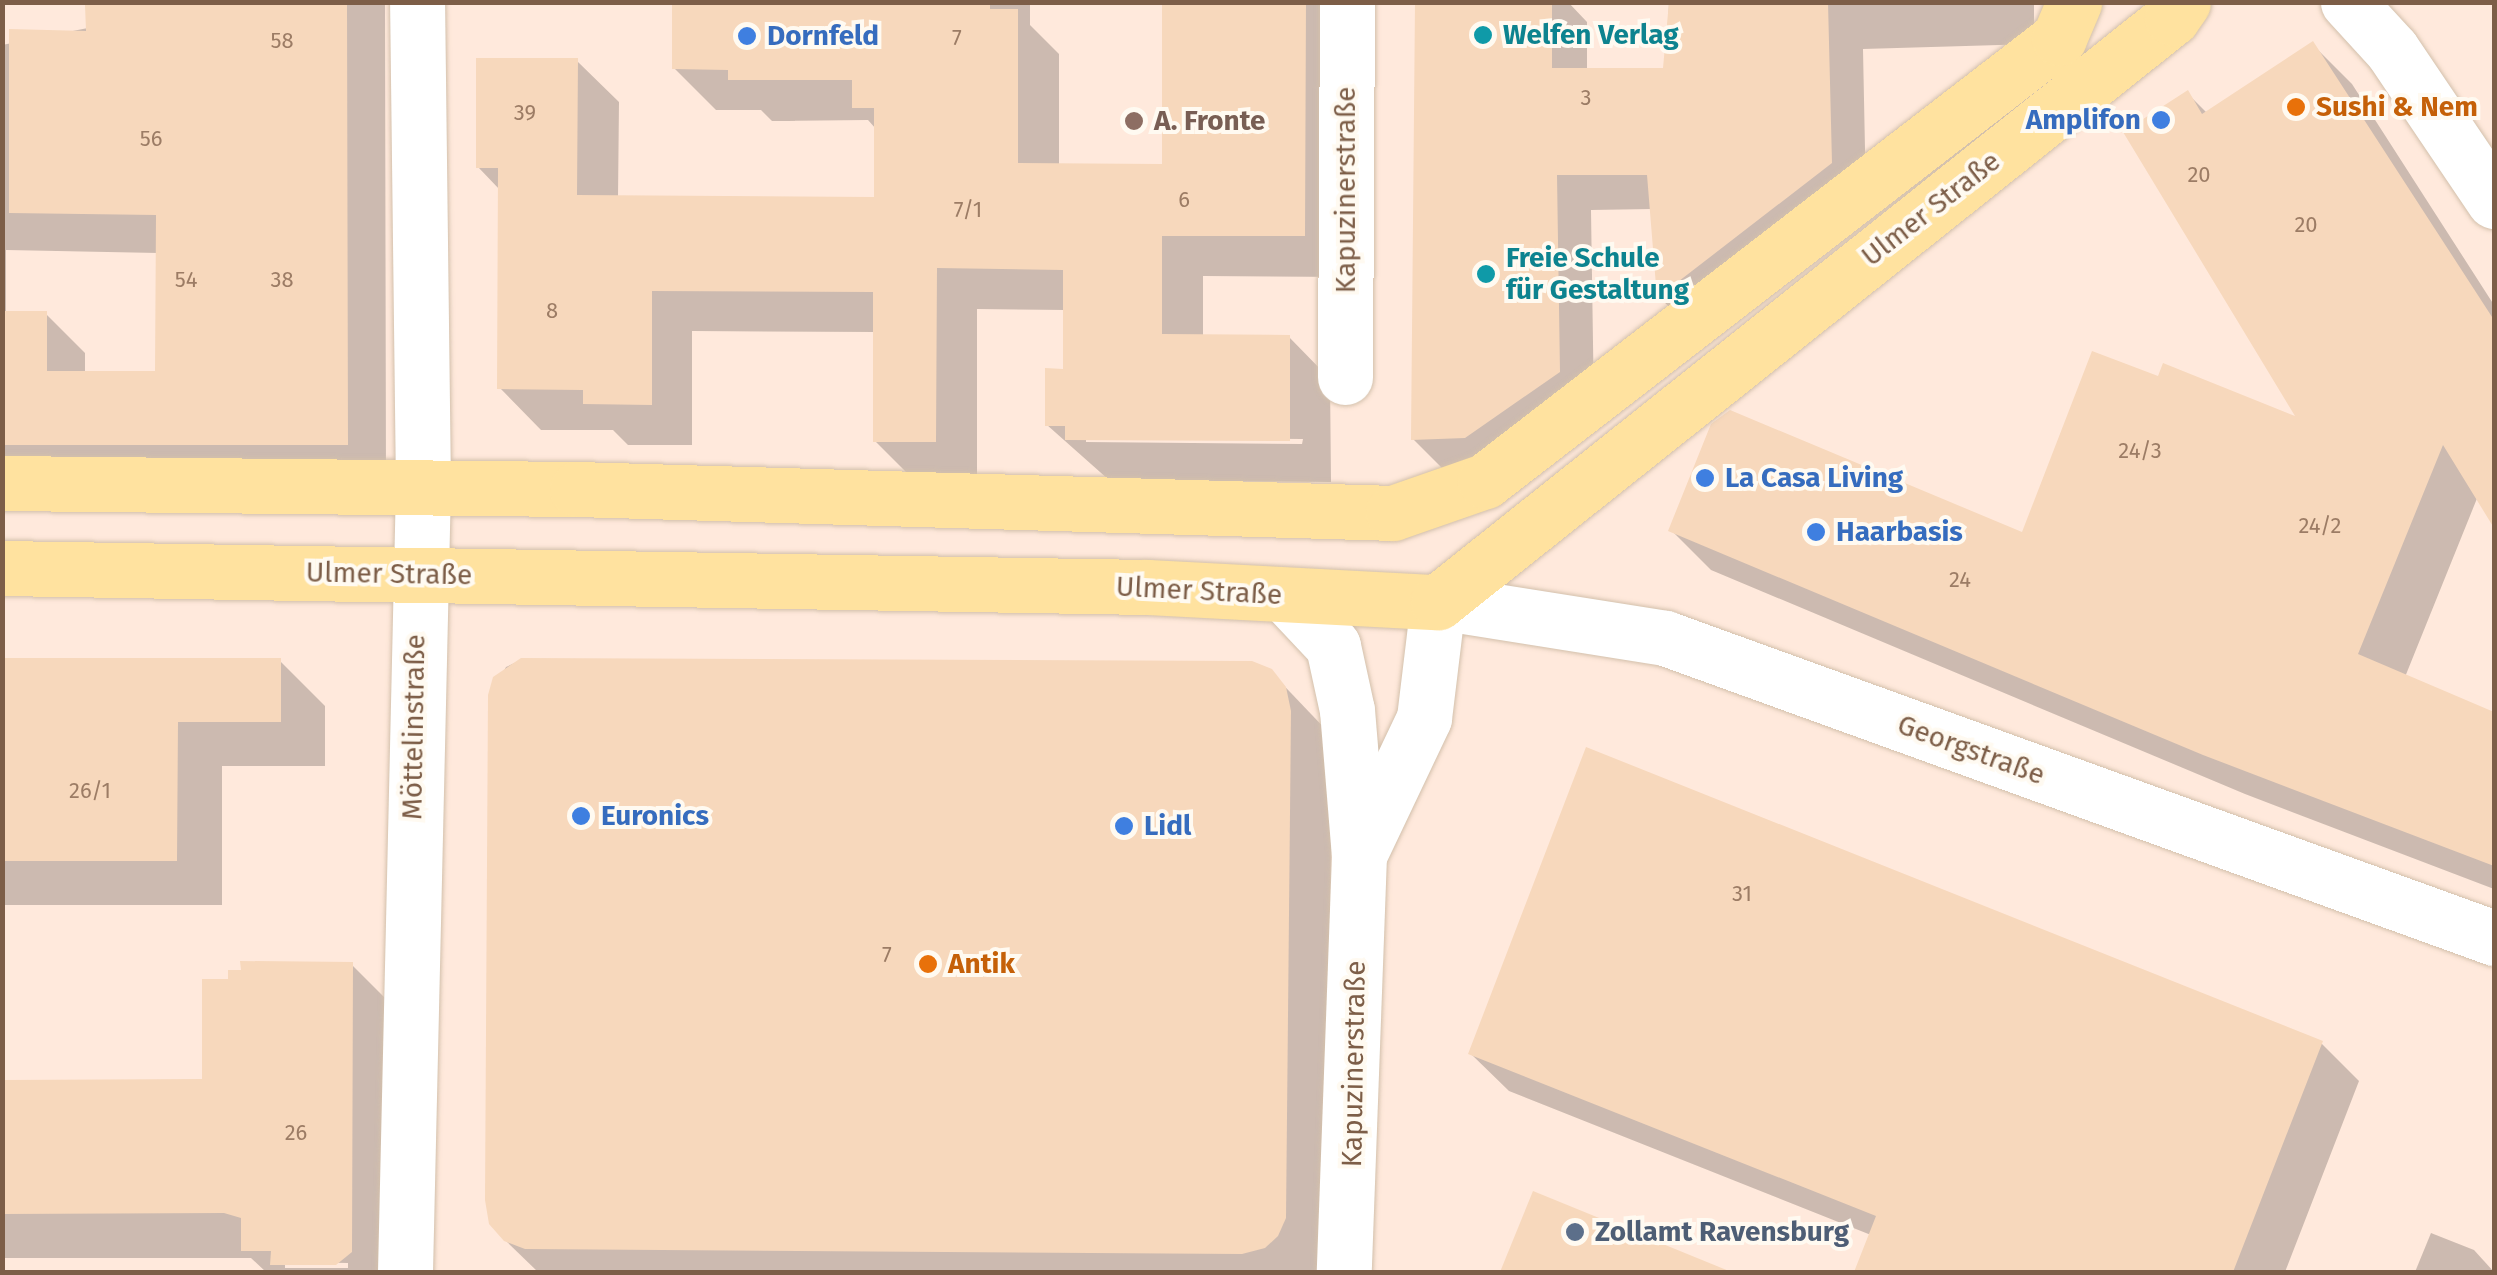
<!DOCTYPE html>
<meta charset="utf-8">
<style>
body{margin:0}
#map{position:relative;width:2497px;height:1275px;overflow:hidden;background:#fff7e8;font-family:"Fira Sans",sans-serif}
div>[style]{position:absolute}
.commercial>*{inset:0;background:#ffe9dc;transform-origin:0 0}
.shadow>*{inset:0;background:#0003}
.building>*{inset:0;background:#f7d8bc}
.roads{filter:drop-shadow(0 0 2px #d3c0ab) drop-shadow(0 0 2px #d3c0ab)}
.minor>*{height:55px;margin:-27.5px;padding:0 27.5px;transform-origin:27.5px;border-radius:27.5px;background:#fff}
.secondary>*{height:55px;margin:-27.5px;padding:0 27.5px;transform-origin:27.5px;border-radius:27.5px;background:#fff}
.primary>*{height:55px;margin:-27.5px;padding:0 27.5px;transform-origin:27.5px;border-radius:27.5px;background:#ffe29f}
.dots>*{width:28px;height:28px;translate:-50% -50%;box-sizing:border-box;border:5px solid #fffaf1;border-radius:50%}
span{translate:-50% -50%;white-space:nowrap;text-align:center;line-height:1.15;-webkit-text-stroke:8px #fffaf1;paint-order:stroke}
.number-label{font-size:22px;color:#9c7c65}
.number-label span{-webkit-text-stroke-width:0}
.culture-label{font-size:28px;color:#0d838f;font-weight:700}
.left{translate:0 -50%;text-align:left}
.shop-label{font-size:28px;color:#366cbe;font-weight:700}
.right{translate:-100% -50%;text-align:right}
.food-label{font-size:28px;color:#c56008;font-weight:700}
.education-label{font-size:28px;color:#785e54;font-weight:700}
.street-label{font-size:28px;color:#7d5e48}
.service-label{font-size:28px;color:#4e5e75;font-weight:700}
.frame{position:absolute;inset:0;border:5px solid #7d5e48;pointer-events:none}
</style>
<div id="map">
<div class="commercial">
<i style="left:3px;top:3px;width:2491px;height:1269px"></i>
</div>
<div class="shadow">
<i style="clip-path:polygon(evenodd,219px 2px,385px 2px,386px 483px,2px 483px,2px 45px,219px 2px,6px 250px,158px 253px,158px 374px,85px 373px,85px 353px,46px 314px,6px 314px,6px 250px)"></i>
<i style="clip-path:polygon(evenodd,674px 2px,1030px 2px,1030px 25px,1059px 54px,1059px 166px,1165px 166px,1165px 2px,1347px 2px,1346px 277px,1203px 276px,1203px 337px,1289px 337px,1330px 379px,1331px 482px,1109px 480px,1047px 425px,1065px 371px,1066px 310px,977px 309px,977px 483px,917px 483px,875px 441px,876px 332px,692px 331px,692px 445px,628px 445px,613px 430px,541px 430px,500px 388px,500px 190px,478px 167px,577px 61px,619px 102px,618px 198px,876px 199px,876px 129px,868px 120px,772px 121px,761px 110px,716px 110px,674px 68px,674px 2px,1086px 437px,1303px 439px,1302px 444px,1086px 442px,1086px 437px)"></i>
<i style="clip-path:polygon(1417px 2px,1568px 2px,1587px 22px,1587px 70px,1666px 70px,1669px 2px,2034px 2px,2034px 44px,1863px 49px,1866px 199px,1694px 331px,1659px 297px,1652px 209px,1591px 210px,1594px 408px,1449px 475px,1413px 439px)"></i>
<i style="clip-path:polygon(2312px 44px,2352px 84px,2494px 305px,2494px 523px,2478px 496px,2405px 677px,2494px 714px,2494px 889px,2245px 794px,1711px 570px,1671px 530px,2023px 535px,2160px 380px,2301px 421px,2187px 93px,2208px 114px)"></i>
<i style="clip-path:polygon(521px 660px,1270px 671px,1332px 736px,1327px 1272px,538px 1272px,505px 1240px,491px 695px,506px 667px)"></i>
<i style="clip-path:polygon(2px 661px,280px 661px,325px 706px,325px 766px,222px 766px,222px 905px,2px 905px)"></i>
<i style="clip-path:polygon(evenodd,352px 965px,397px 1010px,396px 1272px,266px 1272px,251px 1258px,2px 1258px,2px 1082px,204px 1082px,230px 982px,243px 973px,352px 965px,285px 1262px,348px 1263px,348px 1268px,285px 1268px,285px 1262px)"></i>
<i style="clip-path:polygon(2321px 1043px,2359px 1081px,2285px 1272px,1856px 1272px,1871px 1235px,1509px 1091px,1471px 1054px)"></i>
<i style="clip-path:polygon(1534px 1194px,1727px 1272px,1502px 1272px)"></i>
<i style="clip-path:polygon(2431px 1233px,2474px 1250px,2494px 1272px,2415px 1272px)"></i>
</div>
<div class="building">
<i style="clip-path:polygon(347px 2px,348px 445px,2px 445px,2px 311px,47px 311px,47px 371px,155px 371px,156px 215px,9px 213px,9px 29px,86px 31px,85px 5px)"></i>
<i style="clip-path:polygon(672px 2px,990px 2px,990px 9px,1018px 9px,1018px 163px,1162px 164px,1162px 2px,1306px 2px,1305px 236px,1162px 236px,1162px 334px,1290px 335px,1290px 441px,1065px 440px,1065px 426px,1045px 426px,1045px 368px,1063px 369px,1063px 270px,937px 268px,936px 442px,873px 442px,873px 292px,652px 291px,652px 405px,583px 404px,583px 390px,497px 389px,498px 168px,476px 168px,476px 58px,578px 58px,577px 195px,874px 197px,874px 108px,852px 108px,852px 80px,728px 80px,728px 70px,672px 69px)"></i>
<i style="clip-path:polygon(1415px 2px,1552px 2px,1552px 68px,1663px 68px,1669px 2px,1828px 2px,1832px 163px,1657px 298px,1647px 175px,1557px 175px,1560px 372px,1465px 438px,1411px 440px)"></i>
<i style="clip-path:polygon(2313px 41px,2494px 320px,2494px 528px,2443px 445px,2358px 654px,2494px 712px,2494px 866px,2203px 755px,1668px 531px,1711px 424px,1730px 410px,2022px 532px,2092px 351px,2158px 376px,2163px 363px,2295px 416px,2123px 132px,2188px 90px,2202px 114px)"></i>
<i style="clip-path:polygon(2px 658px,281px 658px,281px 722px,178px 722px,177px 861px,2px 861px)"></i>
<i style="clip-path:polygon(521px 658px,1252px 661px,1272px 669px,1286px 687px,1291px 711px,1286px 1218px,1278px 1236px,1265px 1248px,1242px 1254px,525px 1249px,504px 1241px,489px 1224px,485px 1200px,488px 695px,493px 677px)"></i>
<i style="clip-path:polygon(1586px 747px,2323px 1041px,2233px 1272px,1854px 1272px,1876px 1216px,1468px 1054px)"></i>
<i style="clip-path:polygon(240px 961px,353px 962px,352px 1252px,336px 1265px,270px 1265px,271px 1251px,241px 1251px,241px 1218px,224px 1213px,2px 1214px,2px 1080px,202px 1079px,202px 979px,228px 979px,228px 970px,241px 970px)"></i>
<i style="clip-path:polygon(1533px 1191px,1729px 1271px,1729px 1272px,1500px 1272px)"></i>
</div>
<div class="roads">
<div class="minor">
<i style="left:1345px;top:377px;width:375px;rotate:-89.7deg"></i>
<i style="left:1285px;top:595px;width:70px;rotate:46.7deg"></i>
<i style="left:1333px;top:646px;width:66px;rotate:77.7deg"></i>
<i style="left:1347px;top:710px;width:145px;rotate:85.3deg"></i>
<i style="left:1359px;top:855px;width:417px;rotate:92.1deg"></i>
<i style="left:1359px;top:855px;width:152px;rotate:-64.6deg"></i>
<i style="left:1424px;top:718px;width:117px;rotate:-83.1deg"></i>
<i style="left:405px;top:1272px;width:785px;rotate:-88.69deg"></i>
<i style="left:423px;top:487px;width:485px;rotate:-90.7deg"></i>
</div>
<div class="secondary">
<i style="left:2348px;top:2px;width:65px;rotate:47.5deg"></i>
<i style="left:2392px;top:50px;width:182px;rotate:56deg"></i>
<i style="left:1438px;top:602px;width:230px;rotate:9deg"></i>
<i style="left:1665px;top:638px;width:882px;rotate:19.89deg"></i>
</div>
<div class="primary">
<i style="left:2px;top:483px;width:575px;rotate:0.6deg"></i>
<i style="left:577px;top:489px;width:816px;rotate:1.68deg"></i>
<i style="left:1393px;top:513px;width:97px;rotate:-19.2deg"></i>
<i style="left:1485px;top:481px;width:725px;rotate:-37.66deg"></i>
<i style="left:2059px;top:38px;width:39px;rotate:-67deg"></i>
<i style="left:2px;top:568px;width:1145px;rotate:0.95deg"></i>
<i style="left:1147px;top:587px;width:291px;rotate:3deg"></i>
<i style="left:1438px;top:602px;width:938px;rotate:-38.51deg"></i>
<i style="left:2172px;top:18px;width:19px;rotate:-55deg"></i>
</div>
</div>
<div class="dots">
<i style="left:1483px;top:35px;background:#0f9aa8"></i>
<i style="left:747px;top:36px;background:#3f7fe0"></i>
<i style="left:2296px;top:107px;background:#e8710a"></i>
<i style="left:2161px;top:120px;background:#3f7fe0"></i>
<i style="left:1134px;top:121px;background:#8d6e63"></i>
<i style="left:1486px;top:274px;background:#0f9aa8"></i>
<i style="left:1705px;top:478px;background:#3f7fe0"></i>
<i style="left:1816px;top:532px;background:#3f7fe0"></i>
<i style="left:581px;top:816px;background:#3f7fe0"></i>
<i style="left:1124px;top:826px;background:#3f7fe0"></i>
<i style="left:928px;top:964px;background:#e8710a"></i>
<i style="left:1575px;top:1232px;background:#5c6f8a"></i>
</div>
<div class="number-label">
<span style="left:957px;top:38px">7</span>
<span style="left:282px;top:41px">58</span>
<span style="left:1586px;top:98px">3</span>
<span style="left:525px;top:113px">39</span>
<span style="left:151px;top:139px">56</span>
<span style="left:2199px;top:175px">20</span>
<span style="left:1184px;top:200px">6</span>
<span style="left:968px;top:210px">7/1</span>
<span style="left:2306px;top:225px">20</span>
<span style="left:186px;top:280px">54</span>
<span style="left:282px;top:280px">38</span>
<span style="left:552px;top:311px">8</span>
<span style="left:2140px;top:451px">24/3</span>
<span style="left:2320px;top:526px">24/2</span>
<span style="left:1960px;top:580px">24</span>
<span style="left:90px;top:791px">26/1</span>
<span style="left:1742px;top:894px">31</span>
<span style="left:887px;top:955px">7</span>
<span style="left:296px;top:1133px">26</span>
</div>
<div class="culture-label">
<span class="left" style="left:1503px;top:35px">Welfen Verlag</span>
<span class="left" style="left:1506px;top:274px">Freie Schule<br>für Gestaltung</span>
</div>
<div class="shop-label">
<span class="left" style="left:767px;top:36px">Dornfeld</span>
<span class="right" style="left:2141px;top:120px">Amplifon</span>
<span class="left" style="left:1725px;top:478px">La Casa Living</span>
<span class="left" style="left:1836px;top:532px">Haarbasis</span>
<span class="left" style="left:601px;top:816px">Euronics</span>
<span class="left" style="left:1144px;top:826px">Lidl</span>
</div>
<div class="food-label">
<span class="left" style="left:2316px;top:107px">Sushi &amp; Nem</span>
<span class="left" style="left:948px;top:964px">Antik</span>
</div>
<div class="education-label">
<span class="left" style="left:1154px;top:121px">A. Fronte</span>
</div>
<div class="street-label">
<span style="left:1346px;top:190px;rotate:-90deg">Kapuzinerstraße</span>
<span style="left:1931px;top:209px;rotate:-38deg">Ulmer Straße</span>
<span style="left:389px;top:574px;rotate:1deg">Ulmer Straße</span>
<span style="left:1199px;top:591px;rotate:3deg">Ulmer Straße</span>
<span style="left:414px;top:727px;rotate:-89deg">Möttelinstraße</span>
<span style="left:1971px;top:750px;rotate:20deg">Georgstraße</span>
<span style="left:1354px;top:1064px;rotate:-89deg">Kapuzinerstraße</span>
</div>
<div class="service-label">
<span class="left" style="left:1595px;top:1232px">Zollamt Ravensburg</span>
</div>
<div class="frame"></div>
</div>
